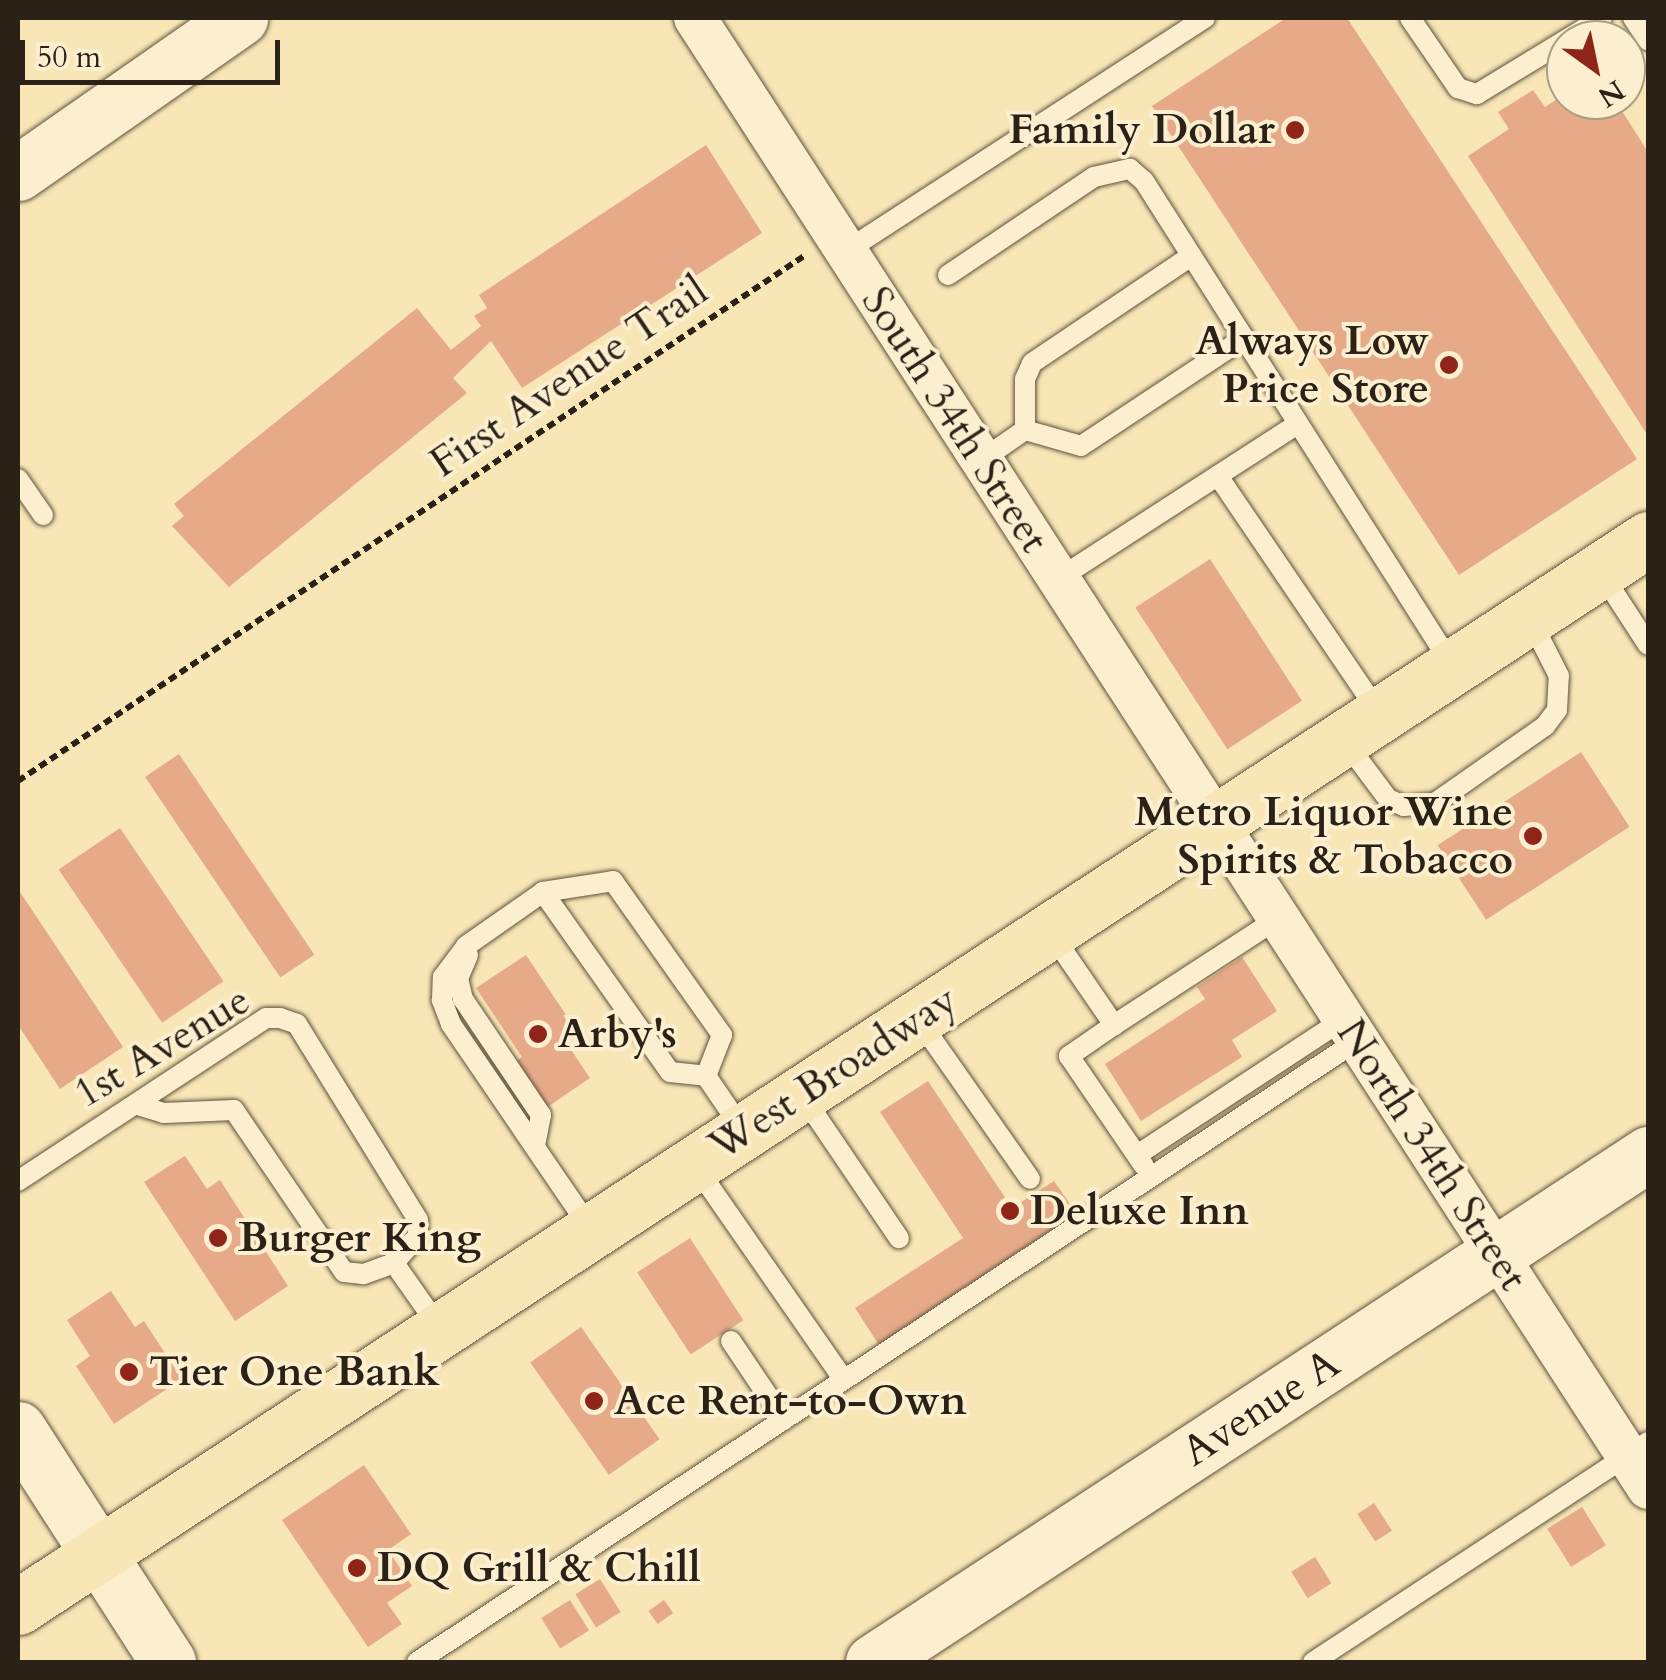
<!DOCTYPE html>
<style>
body{margin:0}
#map{position:relative;width:1666px;height:1680px;overflow:hidden;background:#f9e6b6;font-family:Cardo,serif}
div>[style]{position:absolute}
.building>*{inset:0;background:#e6aa88;transform-origin:0 0}
.path>*{height:6px;margin-top:-3px;transform-origin:0;background:repeating-linear-gradient(90deg,#2b2117 0 8px,transparent 0 13px)}
.roads{filter:drop-shadow(0 0 2px #5e523f) drop-shadow(0 0 2px #5e523f)}
.lane>*{height:20px;margin:-10px;padding:0 10px;transform-origin:10px;border-radius:10px;background:#fbefd0}
.street>*{height:42px;margin:-21px;padding:0 21px;transform-origin:21px;border-radius:21px;background:#fbefd0}
.secondary>*{height:55px;margin:-27.5px;padding:0 27.5px;transform-origin:27.5px;border-radius:27.5px;background:#fbefd0}
.primary>*{height:55px;margin:-27.5px;padding:0 27.5px;transform-origin:27.5px;border-radius:27.5px;background:#f9e6b6}
.dots>*{width:28px;height:28px;translate:-50% -50%;box-sizing:border-box;border:5px solid #fbefd0;border-radius:50%}
span{translate:-50% -50%;white-space:nowrap;text-align:center;line-height:1.15;-webkit-text-stroke:8px #fbefd0;paint-order:stroke}
.poi-label{font-size:42px;color:#2b2117;font-weight:700}
.right{translate:-100% -50%;text-align:right}
.left{translate:0 -50%;text-align:left}
.street-label{font-size:42px;color:#2b2117}
.frame{position:absolute;inset:0;border:20px solid #2b2117;pointer-events:none}
.north{position:absolute;left:1546px;top:20px;width:100px;height:100px;box-sizing:border-box;background:#fbefd0;border:2px solid #a89d86;border-radius:50%;rotate:147deg;font-size:28px;font-weight:700;line-height:40px;text-align:center;color:#2b2117}
.north::after{content:'';display:block;margin:auto;width:35px;height:45px;background:#8f2418;clip-path:polygon(50% 0,100% 100%,50% 72%,0 100%)}
.scale{position:absolute;left:20px;top:40px;width:260px;height:45px;box-sizing:border-box;border:5px solid #2b2117;border-top:0;padding-left:12px;font-size:30px;line-height:35px;white-space:nowrap;color:#2b2117;-webkit-text-stroke:8px #fbefd0;paint-order:stroke}
</style>
<div id="map">
<div class="building">
<i style="clip-path:polygon(1286px 18px,1347px 18px,1637px 459px,1459px 575px,1152px 106px)"></i>
<i style="clip-path:polygon(1533px 90px,1545px 107px,1566px 93px,1566px 100px,1615px 100px,1648px 152px,1648px 436px,1468px 156px,1509px 129px,1498px 112px)"></i>
<i style="clip-path:polygon(706px 145px,762px 233px,522px 388px,491px 341px,453px 378px,467px 393px,229px 587px,172px 526px,184px 516px,174px 504px,417px 308px,451px 350px,481px 326px,474px 316px,487px 308px,479px 295px)"></i>
<i style="left:1210px;top:559px;width:169px;height:89px;rotate:57deg"></i>
<i style="left:1581px;top:752px;width:89px;height:171px;rotate:57deg"></i>
<i style="left:179px;top:754px;width:242px;height:41px;rotate:56deg"></i>
<i style="left:120px;top:828px;width:185px;height:74px;rotate:56deg"></i>
<i style="clip-path:polygon(20px 892px,123px 1047px,60px 1089px,18px 1025px)"></i>
<i style="clip-path:polygon(526px 955px,576px 1030px,563px 1038px,590px 1078px,543px 1110px,512px 1064px,522px 1057px,476px 988px)"></i>
<i style="clip-path:polygon(1242px 957px,1277px 1011px,1232px 1040px,1242px 1057px,1141px 1121px,1105px 1064px,1205px 999px,1197px 987px)"></i>
<i style="clip-path:polygon(928px 1081px,1012px 1208px,1054px 1181px,1077px 1214px,879px 1345px,855px 1308px,963px 1238px,880px 1112px)"></i>
<i style="clip-path:polygon(185px 1156px,207px 1189px,220px 1180px,288px 1286px,235px 1321px,144px 1182px)"></i>
<i style="left:690px;top:1238px;width:98px;height:63px;rotate:57deg"></i>
<i style="clip-path:polygon(111px 1291px,135px 1327px,144px 1321px,182px 1379px,114px 1424px,76px 1366px,90px 1356px,67px 1320px)"></i>
<i style="left:581px;top:1327px;width:137px;height:62px;rotate:55deg"></i>
<i style="clip-path:polygon(364px 1465px,411px 1534px,388px 1550px,412px 1586px,387px 1603px,402px 1624px,368px 1647px,282px 1520px)"></i>
<i style="left:1374px;top:1503px;width:33px;height:20px;rotate:57deg"></i>
<i style="left:1582px;top:1507px;width:45px;height:41px;rotate:58deg"></i>
<i style="left:1315px;top:1557px;width:31px;height:28px;rotate:58deg"></i>
<i style="left:600px;top:1579px;width:39px;height:29px;rotate:58deg"></i>
<i style="left:570px;top:1600px;width:36px;height:34px;rotate:58deg"></i>
<i style="left:664px;top:1600px;width:16px;height:19px;rotate:55deg"></i>
</div>
<div class="path">
<i style="left:18px;top:781px;width:945px;rotate:-33.74deg"></i>
</div>
<div class="roads">
<div class="lane">
<i style="left:1410px;top:18px;width:85px;rotate:55.6deg"></i>
<i style="left:1458px;top:88px;width:20px;rotate:18deg"></i>
<i style="left:1477px;top:94px;width:146px;rotate:-31.3deg"></i>
<i style="left:1633px;top:18px;width:27px;rotate:56deg"></i>
<i style="left:846px;top:251px;width:428px;rotate:-33deg"></i>
<i style="left:948px;top:275px;width:176px;rotate:-33.9deg"></i>
<i style="left:1094px;top:177px;width:37px;rotate:-13deg"></i>
<i style="left:1130px;top:169px;width:18px;rotate:41deg"></i>
<i style="left:1144px;top:181px;width:574px;rotate:57.53deg"></i>
<i style="left:1025px;top:430px;width:51px;rotate:-90deg"></i>
<i style="left:1025px;top:379px;width:17px;rotate:-66deg"></i>
<i style="left:1032px;top:363px;width:192px;rotate:-33.9deg"></i>
<i style="left:980px;top:461px;width:55px;rotate:-34.6deg"></i>
<i style="left:1025px;top:430px;width:58px;rotate:15.9deg"></i>
<i style="left:1081px;top:446px;width:196px;rotate:-33.5deg"></i>
<i style="left:1218px;top:476px;width:287px;rotate:55.8deg"></i>
<i style="left:18px;top:479px;width:44px;rotate:55.2deg"></i>
<i style="left:1600px;top:571px;width:88px;rotate:57deg"></i>
<i style="left:1058px;top:579px;width:286px;rotate:-32.9deg"></i>
<i style="left:1343px;top:739px;width:75px;rotate:53.1deg"></i>
<i style="left:1388px;top:799px;width:17px;rotate:24deg"></i>
<i style="left:1404px;top:806px;width:31px;rotate:-6deg"></i>
<i style="left:1435px;top:803px;width:134px;rotate:-35deg"></i>
<i style="left:1545px;top:726px;width:20px;rotate:-53deg"></i>
<i style="left:1557px;top:710px;width:34px;rotate:-87deg"></i>
<i style="left:1559px;top:676px;width:64px;rotate:-117deg"></i>
<i style="left:543px;top:892px;width:220px;rotate:54.8deg"></i>
<i style="left:670px;top:1072px;width:36px;rotate:6deg"></i>
<i style="left:706px;top:1076px;width:65px;rotate:55.6deg"></i>
<i style="left:1051px;top:933px;width:112px;rotate:55.6deg"></i>
<i style="left:1114px;top:1025px;width:197px;rotate:-33deg"></i>
<i style="left:468px;top:955px;width:25px;rotate:113deg"></i>
<i style="left:458px;top:978px;width:22px;rotate:77deg"></i>
<i style="left:463px;top:999px;width:140px;rotate:56.1deg"></i>
<i style="left:541px;top:1115px;width:31px;rotate:101deg"></i>
<i style="left:918px;top:1019px;width:195px;rotate:55deg"></i>
<i style="left:1114px;top:1025px;width:55px;rotate:145.4deg"></i>
<i style="left:1069px;top:1056px;width:133px;rotate:55.7deg"></i>
<i style="left:802px;top:1095px;width:173px;rotate:55.9deg"></i>
<i style="left:1137px;top:1155px;width:248px;rotate:-33.3deg"></i>
<i style="left:696px;top:1167px;width:259px;rotate:55.2deg"></i>
<i style="left:18px;top:1181px;width:297px;rotate:-33.3deg"></i>
<i style="left:266px;top:1018px;width:14px"></i>
<i style="left:280px;top:1018px;width:18px;rotate:19deg"></i>
<i style="left:297px;top:1024px;width:230px;rotate:58.3deg"></i>
<i style="left:418px;top:1220px;width:16px;rotate:90deg"></i>
<i style="left:418px;top:1236px;width:36px;rotate:132deg"></i>
<i style="left:394px;top:1263px;width:33px;rotate:160deg"></i>
<i style="left:363px;top:1274px;width:19px;rotate:-174deg"></i>
<i style="left:344px;top:1272px;width:196px;rotate:-124.2deg"></i>
<i style="left:234px;top:1110px;width:70px;rotate:177.5deg"></i>
<i style="left:164px;top:1113px;width:30px;rotate:-163deg"></i>
<i style="left:590px;top:1228px;width:247px;rotate:-124.3deg"></i>
<i style="left:451px;top:1024px;width:26px;rotate:-111deg"></i>
<i style="left:442px;top:1000px;width:23px;rotate:-88deg"></i>
<i style="left:443px;top:977px;width:39px;rotate:-53deg"></i>
<i style="left:466px;top:946px;width:94px;rotate:-35deg"></i>
<i style="left:543px;top:892px;width:71px;rotate:-8.9deg"></i>
<i style="left:613px;top:881px;width:189px;rotate:54.7deg"></i>
<i style="left:722px;top:1035px;width:44px;rotate:111.3deg"></i>
<i style="left:394px;top:1263px;width:78px;rotate:54.9deg"></i>
<i style="left:731px;top:1341px;width:95px;rotate:56.1deg"></i>
<i style="left:417px;top:1662px;width:1128px;rotate:-33.46deg"></i>
<i style="left:1313px;top:1662px;width:401px;rotate:-33.3deg"></i>
</div>
<div class="street">
<i style="left:695px;top:18px;width:1752px;rotate:57.04deg"></i>
</div>
<div class="secondary">
<i style="left:18px;top:173px;width:271px;rotate:-34.9deg"></i>
<i style="left:18px;top:1429px;width:277px;rotate:57.2deg"></i>
<i style="left:873px;top:1662px;width:927px;rotate:-33.24deg"></i>
</div>
<div class="primary">
<i style="left:18px;top:1607px;width:1949px;rotate:-33.23deg"></i>
</div>
</div>
<div class="dots">
<i style="left:1295px;top:130px;background:#8f2418"></i>
<i style="left:1449px;top:365px;background:#8f2418"></i>
<i style="left:1533px;top:836px;background:#8f2418"></i>
<i style="left:538px;top:1034px;background:#8f2418"></i>
<i style="left:1010px;top:1211px;background:#8f2418"></i>
<i style="left:218px;top:1238px;background:#8f2418"></i>
<i style="left:129px;top:1372px;background:#8f2418"></i>
<i style="left:594px;top:1401px;background:#8f2418"></i>
<i style="left:357px;top:1568px;background:#8f2418"></i>
</div>
<div class="poi-label">
<span class="right" style="left:1275px;top:130px">Family Dollar</span>
<span class="right" style="left:1429px;top:365px">Always Low<br>Price Store</span>
<span class="right" style="left:1513px;top:836px">Metro Liquor Wine<br>Spirits &amp; Tobacco</span>
<span class="left" style="left:558px;top:1034px">Arby's</span>
<span class="left" style="left:1030px;top:1211px">Deluxe Inn</span>
<span class="left" style="left:238px;top:1238px">Burger King</span>
<span class="left" style="left:149px;top:1372px">Tier One Bank</span>
<span class="left" style="left:614px;top:1401px">Ace Rent-to-Own</span>
<span class="left" style="left:377px;top:1568px">DQ Grill &amp; Chill</span>
</div>
<div class="street-label">
<span style="left:569px;top:377px;rotate:-34deg">First Avenue Trail</span>
<span style="left:955px;top:420px;rotate:57deg">South 34th Street</span>
<span style="left:162px;top:1047px;rotate:-31deg">1st Avenue</span>
<span style="left:833px;top:1073px;rotate:-33deg">West Broadway</span>
<span style="left:1432px;top:1155px;rotate:57deg">North 34th Street</span>
<span style="left:1261px;top:1408px;rotate:-33deg">Avenue A</span>
</div>
<div class="frame"></div>
<div class="north">N</div>
<div class="scale">50 m</div>
</div>
